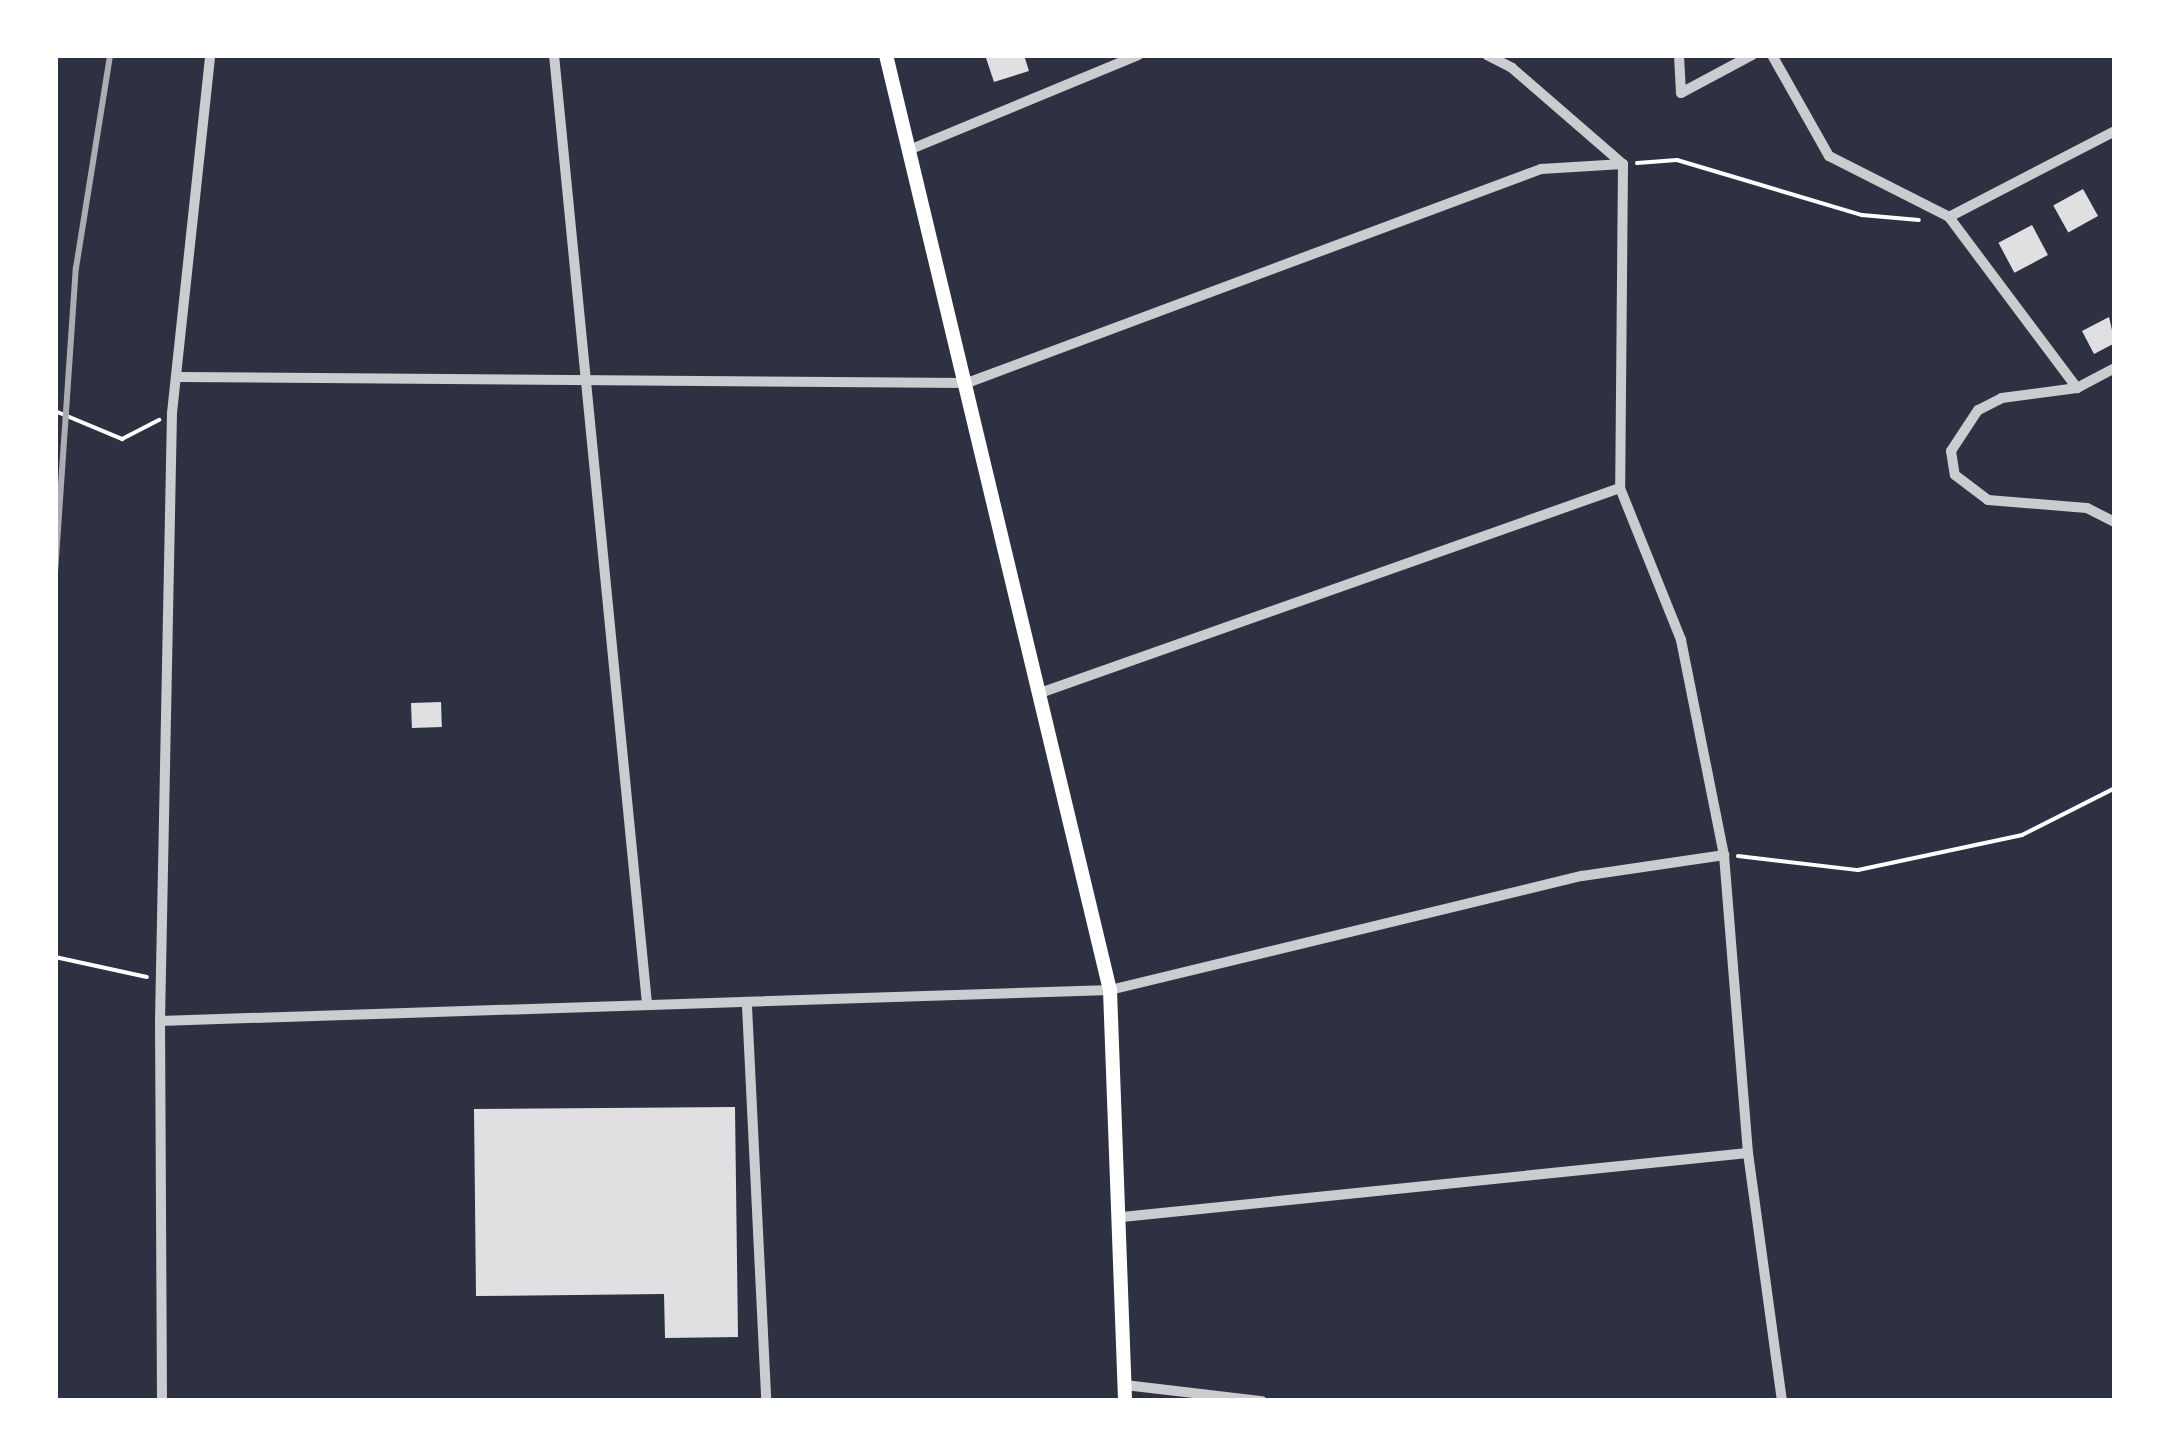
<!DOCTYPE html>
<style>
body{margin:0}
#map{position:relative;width:2170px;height:1456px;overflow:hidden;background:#2d3142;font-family:Roboto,sans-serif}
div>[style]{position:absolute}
.building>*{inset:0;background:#e0e0e3;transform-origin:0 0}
.path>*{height:4px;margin:-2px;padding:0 2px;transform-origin:2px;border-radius:2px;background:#fff}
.minor>*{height:10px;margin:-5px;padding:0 5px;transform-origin:5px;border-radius:5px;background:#caccd0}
.secondary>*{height:14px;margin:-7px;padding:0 7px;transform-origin:7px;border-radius:7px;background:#fff}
.rail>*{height:6px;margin:-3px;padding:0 3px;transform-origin:3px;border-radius:3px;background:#abadb3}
span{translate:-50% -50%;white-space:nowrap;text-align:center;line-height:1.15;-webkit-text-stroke:9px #fff;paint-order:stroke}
.frame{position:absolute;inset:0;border:58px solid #fff;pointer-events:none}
</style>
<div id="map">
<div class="building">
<i style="clip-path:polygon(985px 55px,1024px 55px,1029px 71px,994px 82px)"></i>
<i style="left:2083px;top:189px;width:31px;height:34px;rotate:61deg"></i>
<i style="left:2032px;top:225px;width:34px;height:38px;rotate:62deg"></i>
<i style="clip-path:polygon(2109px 317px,2115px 343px,2094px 354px,2082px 331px)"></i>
<i style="left:441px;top:702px;width:25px;height:30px;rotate:88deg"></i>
<i style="clip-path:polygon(735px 1107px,738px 1337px,665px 1338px,664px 1294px,476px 1296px,474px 1109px)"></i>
</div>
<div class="path">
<i style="left:1637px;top:163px;width:40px;rotate:-4.3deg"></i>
<i style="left:1677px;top:160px;width:193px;rotate:16.6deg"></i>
<i style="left:1862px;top:215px;width:57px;rotate:5deg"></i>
<i style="left:55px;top:411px;width:73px;rotate:22.7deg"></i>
<i style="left:122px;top:439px;width:42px;rotate:-27.2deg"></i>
<i style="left:1738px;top:856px;width:121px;rotate:6.7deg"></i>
<i style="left:1858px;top:870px;width:168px;rotate:-12deg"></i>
<i style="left:2022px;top:835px;width:104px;rotate:-26.8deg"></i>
<i style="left:55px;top:957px;width:94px;rotate:12.3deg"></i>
</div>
<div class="minor">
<i style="left:554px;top:55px;width:953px;rotate:84.4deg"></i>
<i style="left:1487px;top:55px;width:28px;rotate:27deg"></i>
<i style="left:1512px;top:68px;width:147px;rotate:40.9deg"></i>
<i style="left:1623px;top:164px;width:324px;rotate:90.5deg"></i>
<i style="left:1620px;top:488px;width:164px;rotate:68.1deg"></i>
<i style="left:1681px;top:640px;width:219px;rotate:78.7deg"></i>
<i style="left:1724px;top:855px;width:299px;rotate:85.4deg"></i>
<i style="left:1748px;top:1153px;width:250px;rotate:82.2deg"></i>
<i style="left:1679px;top:55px;width:38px;rotate:87deg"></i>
<i style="left:1681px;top:93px;width:81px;rotate:-28.2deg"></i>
<i style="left:1772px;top:55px;width:116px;rotate:60.6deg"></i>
<i style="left:1829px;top:156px;width:135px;rotate:26.9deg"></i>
<i style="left:1949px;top:217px;width:214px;rotate:53.2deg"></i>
<i style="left:2077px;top:388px;width:76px;rotate:172.4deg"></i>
<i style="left:2002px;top:398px;width:27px;rotate:153deg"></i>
<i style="left:1978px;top:410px;width:49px;rotate:123.4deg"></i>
<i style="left:1951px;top:451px;width:24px;rotate:81deg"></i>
<i style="left:1955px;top:475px;width:41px;rotate:37.1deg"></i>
<i style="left:1988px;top:500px;width:99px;rotate:4.6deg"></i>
<i style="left:2087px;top:508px;width:31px;rotate:27deg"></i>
<i style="left:909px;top:150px;width:248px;rotate:-22.5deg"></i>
<i style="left:1949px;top:217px;width:187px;rotate:-27.4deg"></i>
<i style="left:178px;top:377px;width:789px;rotate:0.44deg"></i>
<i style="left:967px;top:383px;width:613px;rotate:-20.45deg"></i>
<i style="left:1541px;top:169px;width:82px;rotate:-3.5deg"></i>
<i style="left:2077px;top:388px;width:43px;rotate:-27.8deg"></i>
<i style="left:1040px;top:693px;width:615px;rotate:-19.47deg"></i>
<i style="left:747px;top:1006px;width:395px;rotate:87.2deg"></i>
<i style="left:160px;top:1021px;width:951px;rotate:-1.87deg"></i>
<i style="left:1110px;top:990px;width:486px;rotate:-13.6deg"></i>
<i style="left:1582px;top:876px;width:144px;rotate:-8.4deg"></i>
<i style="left:1122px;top:1217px;width:629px;rotate:-5.84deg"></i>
<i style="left:1125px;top:1385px;width:138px;rotate:6.7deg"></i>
<i style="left:162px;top:1401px;width:380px;rotate:-90.3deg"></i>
<i style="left:160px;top:1021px;width:608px;rotate:-88.87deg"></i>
<i style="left:172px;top:413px;width:360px;rotate:-83.9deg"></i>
</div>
<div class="secondary">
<i style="left:886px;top:55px;width:961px;rotate:76.53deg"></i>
<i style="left:1110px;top:990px;width:411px;rotate:87.9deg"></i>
</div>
<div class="rail">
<i style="left:55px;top:573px;width:306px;rotate:-86.1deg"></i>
<i style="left:76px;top:268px;width:216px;rotate:-80.9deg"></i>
</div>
<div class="frame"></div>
</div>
